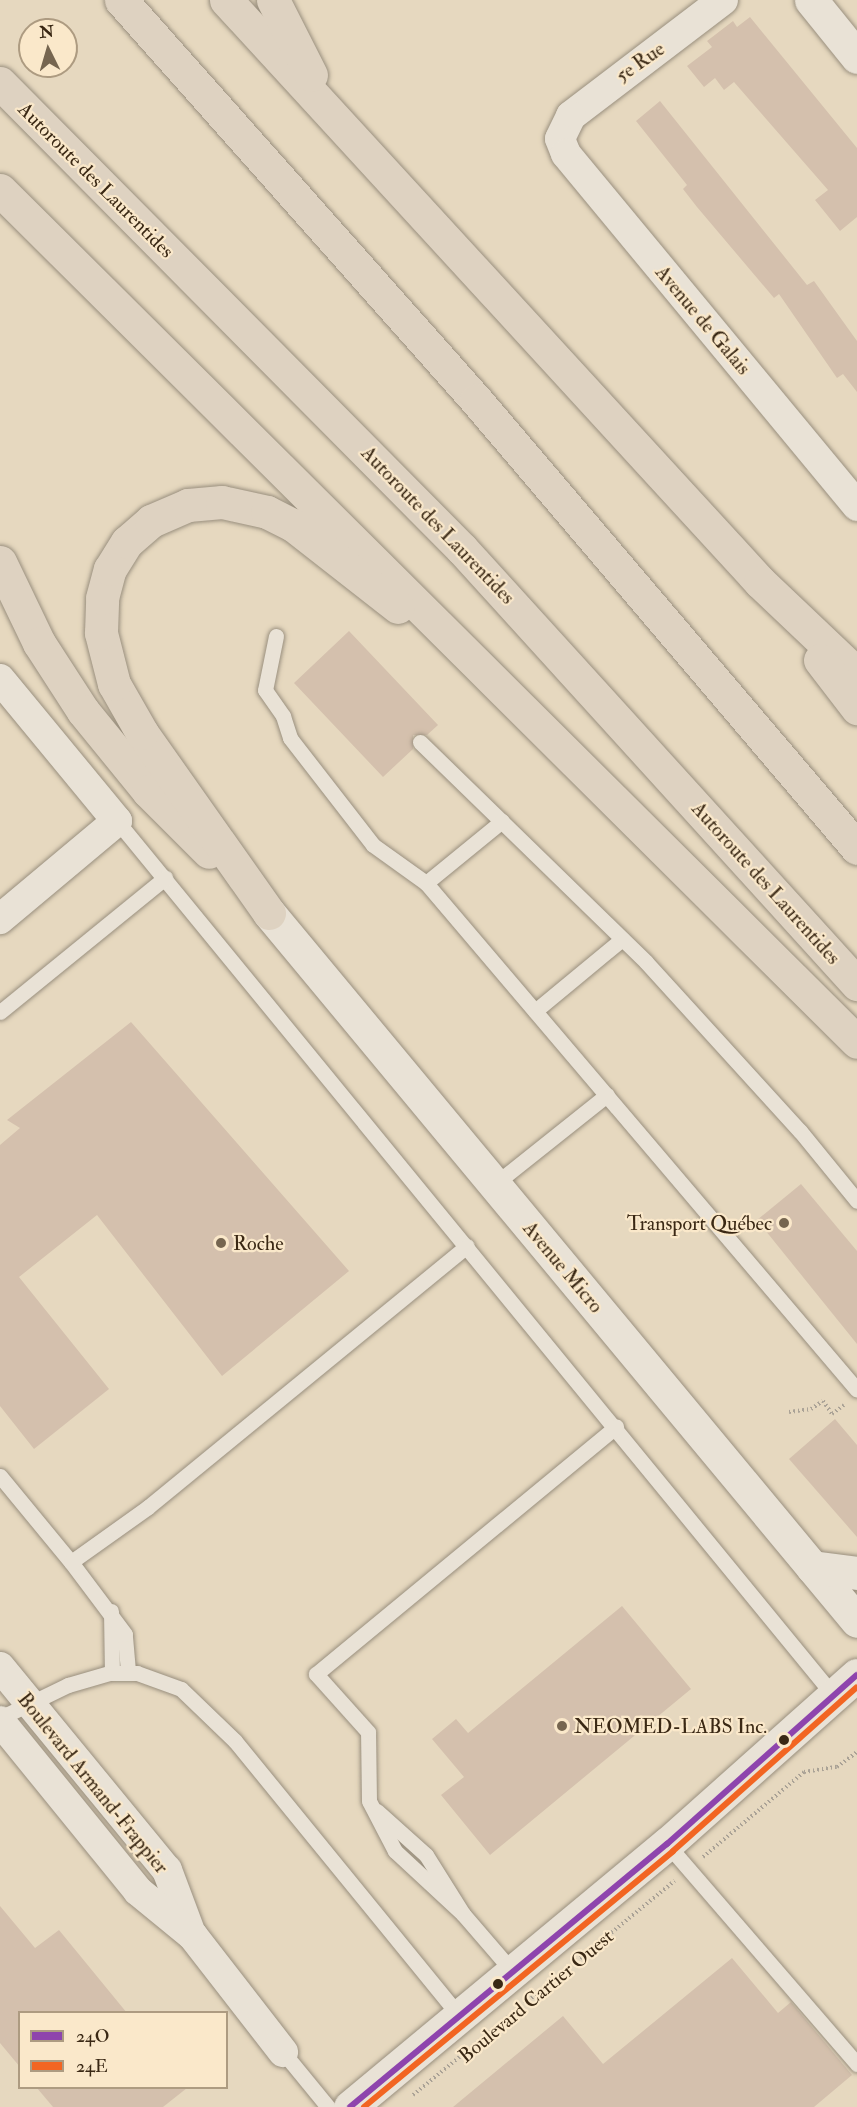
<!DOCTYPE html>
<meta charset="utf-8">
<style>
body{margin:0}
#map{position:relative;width:857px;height:2107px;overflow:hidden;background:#e6d8bf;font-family:"IM FELL Double Pica",serif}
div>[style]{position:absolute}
.building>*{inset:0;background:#d4c0ad}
.path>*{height:4px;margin-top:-2px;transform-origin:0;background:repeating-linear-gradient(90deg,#aaa296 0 1.5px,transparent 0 4.5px)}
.roads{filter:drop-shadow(0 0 2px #998f7e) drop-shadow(0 0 2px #998f7e)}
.service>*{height:15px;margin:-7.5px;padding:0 7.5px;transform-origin:7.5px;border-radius:7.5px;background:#e9e2d6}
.minor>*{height:30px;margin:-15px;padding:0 15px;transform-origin:15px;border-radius:15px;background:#e9e2d6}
.tertiary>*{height:33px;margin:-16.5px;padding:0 16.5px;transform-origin:16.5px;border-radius:16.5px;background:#e9e2d6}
.motorway>*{height:33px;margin:-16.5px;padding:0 16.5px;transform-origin:16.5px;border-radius:16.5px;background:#ded2c1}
.bus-1>*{height:6px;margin:-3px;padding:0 3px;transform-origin:3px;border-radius:3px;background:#8e44ad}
.bus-2>*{height:6px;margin:-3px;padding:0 3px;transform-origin:3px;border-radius:3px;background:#f26522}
.dots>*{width:16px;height:16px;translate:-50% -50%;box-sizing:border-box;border:3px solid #fae8ca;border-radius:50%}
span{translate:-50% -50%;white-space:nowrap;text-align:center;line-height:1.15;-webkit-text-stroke:4.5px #fae8ca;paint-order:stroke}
.street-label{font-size:20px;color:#3a2814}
.poi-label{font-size:20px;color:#3a2814}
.right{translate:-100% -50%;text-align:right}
.left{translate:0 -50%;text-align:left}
.legend{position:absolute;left:18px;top:2011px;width:210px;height:78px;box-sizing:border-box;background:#fae8ca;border:2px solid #ad9b81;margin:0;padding:8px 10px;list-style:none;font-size:18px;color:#3a2814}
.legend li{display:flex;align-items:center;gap:12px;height:30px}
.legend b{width:30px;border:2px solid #ad9b81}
.north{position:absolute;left:18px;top:18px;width:60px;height:60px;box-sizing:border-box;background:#fae8ca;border:2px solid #ad9b81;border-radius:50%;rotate:355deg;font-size:16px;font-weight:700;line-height:24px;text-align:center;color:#3a2814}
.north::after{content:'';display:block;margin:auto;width:21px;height:27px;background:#766650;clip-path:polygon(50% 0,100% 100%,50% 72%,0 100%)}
</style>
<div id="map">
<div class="building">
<i style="clip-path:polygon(750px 17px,857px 148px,857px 217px,840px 231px,815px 200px,828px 190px,734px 82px,724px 90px,715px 78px,704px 87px,687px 66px,712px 47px,707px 41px,733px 21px,737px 27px)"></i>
<i style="clip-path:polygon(660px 101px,807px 285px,814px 281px,857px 341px,857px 392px,843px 374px,837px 378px,779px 294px,774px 298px,697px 207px,683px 189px,687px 185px,636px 121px)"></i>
<i style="clip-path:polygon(349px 631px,438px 725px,427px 735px,413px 735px,413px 749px,383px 777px,294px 683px)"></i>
<i style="clip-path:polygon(131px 1022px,349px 1271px,222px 1376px,97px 1215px,19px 1277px,109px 1389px,34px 1449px,0 1406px,0 1145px,20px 1128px,7px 1120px)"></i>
<i style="clip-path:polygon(801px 1184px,857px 1251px,857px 1344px,757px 1220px)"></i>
<i style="clip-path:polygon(835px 1419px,857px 1445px,857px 1537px,789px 1459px)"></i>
<i style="clip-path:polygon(622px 1606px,691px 1689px,490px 1855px,441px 1795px,464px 1777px,432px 1739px,456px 1719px,468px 1733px)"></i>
<i style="clip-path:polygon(0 1906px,35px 1948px,59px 1930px,127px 2013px,20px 2013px,20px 2067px,0 2043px)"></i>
<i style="clip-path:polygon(732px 1958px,778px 2013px,791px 2002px,852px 2075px,814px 2107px,453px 2107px,563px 2016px,603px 2064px)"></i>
<i style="clip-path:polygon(37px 2088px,187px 2088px,163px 2107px,53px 2107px)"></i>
</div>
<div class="path">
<i style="left:789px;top:1412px;width:22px;rotate:-8deg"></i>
<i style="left:811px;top:1409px;width:14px;rotate:-34deg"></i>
<i style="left:823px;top:1401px;width:16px;rotate:55deg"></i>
<i style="left:832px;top:1414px;width:15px;rotate:-37deg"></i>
<i style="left:703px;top:1857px;width:132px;rotate:-40.1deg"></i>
<i style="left:804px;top:1772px;width:33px;rotate:-9deg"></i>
<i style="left:837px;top:1767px;width:25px;rotate:-37deg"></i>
<i style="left:413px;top:2095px;width:338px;rotate:-39.3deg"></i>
</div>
<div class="roads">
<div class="service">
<i style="left:276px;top:636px;width:55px;rotate:101.5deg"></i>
<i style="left:265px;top:690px;width:32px;rotate:55deg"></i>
<i style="left:283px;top:716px;width:23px;rotate:72deg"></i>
<i style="left:290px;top:738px;width:135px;rotate:52.2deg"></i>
<i style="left:373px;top:845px;width:65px;rotate:35.6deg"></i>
<i style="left:426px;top:883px;width:665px;rotate:49.63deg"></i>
<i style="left:420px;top:742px;width:315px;rotate:44.2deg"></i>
<i style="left:646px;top:962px;width:229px;rotate:47.7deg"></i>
<i style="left:800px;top:1131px;width:90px;rotate:50.8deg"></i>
<i style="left:117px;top:821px;width:1131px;rotate:50.67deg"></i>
<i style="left:426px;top:883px;width:98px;rotate:-39.2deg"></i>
<i style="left:535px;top:1011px;width:113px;rotate:-39.6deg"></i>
<i style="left:0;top:1012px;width:213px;rotate:-39.1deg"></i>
<i style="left:495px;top:1184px;width:143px;rotate:-38.5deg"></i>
<i style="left:0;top:1476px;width:112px;rotate:50.5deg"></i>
<i style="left:111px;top:1611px;width:61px;rotate:89.1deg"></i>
<i style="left:128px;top:1671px;width:37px;rotate:-95deg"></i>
<i style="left:125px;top:1634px;width:90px;rotate:-126.9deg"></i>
<i style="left:71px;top:1562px;width:95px;rotate:-35.5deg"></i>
<i style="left:148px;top:1507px;width:412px;rotate:-39.3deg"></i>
<i style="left:0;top:1718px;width:76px;rotate:-25.9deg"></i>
<i style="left:68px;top:1685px;width:43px;rotate:-16.3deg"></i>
<i style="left:109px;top:1673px;width:28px"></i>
<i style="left:137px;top:1673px;width:47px;rotate:20deg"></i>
<i style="left:181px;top:1689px;width:75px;rotate:43.9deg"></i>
<i style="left:235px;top:1741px;width:355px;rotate:50.8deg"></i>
<i style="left:377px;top:1811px;width:66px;rotate:41.9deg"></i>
<i style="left:426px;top:1855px;width:70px;rotate:57.9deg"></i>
<i style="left:463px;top:1914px;width:77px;rotate:49.2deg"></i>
<i style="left:667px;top:1844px;width:291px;rotate:49.2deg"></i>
<i style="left:463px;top:1914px;width:93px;rotate:-137.2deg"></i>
<i style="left:395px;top:1851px;width:56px;rotate:-117.5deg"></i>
<i style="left:369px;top:1801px;width:69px;rotate:-90.8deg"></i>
<i style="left:368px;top:1732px;width:78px;rotate:-131.9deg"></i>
<i style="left:316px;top:1674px;width:389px;rotate:-39.5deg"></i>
<i style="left:283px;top:2052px;width:71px;rotate:50.7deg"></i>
</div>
<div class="minor">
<i style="left:723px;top:0;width:191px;rotate:142.7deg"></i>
<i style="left:571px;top:116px;width:25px;rotate:116deg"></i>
<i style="left:560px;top:139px;width:16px;rotate:68deg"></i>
<i style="left:566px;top:154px;width:457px;rotate:50.4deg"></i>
<i style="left:0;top:679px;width:184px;rotate:50.5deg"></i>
<i style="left:117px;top:821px;width:153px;rotate:140.1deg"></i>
<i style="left:0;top:1667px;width:263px;rotate:50.6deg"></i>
<i style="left:167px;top:1870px;width:68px;rotate:69.4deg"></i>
<i style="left:0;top:1721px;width:219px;rotate:50.9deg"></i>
<i style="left:138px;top:1891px;width:71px;rotate:39.3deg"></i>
<i style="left:193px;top:1936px;width:147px;rotate:52.2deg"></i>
</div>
<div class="tertiary">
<i style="left:811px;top:0;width:73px;rotate:51.1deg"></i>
<i style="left:269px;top:913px;width:920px;rotate:50.29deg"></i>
<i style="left:812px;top:1567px;width:45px;rotate:7.6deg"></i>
<i style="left:350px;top:2107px;width:412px;rotate:-39.7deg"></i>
<i style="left:667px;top:1844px;width:254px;rotate:-41.7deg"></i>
</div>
<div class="motorway">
<i style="left:121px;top:0;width:535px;rotate:48.41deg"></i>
<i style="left:476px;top:400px;width:588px;rotate:49.62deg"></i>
<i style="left:226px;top:0;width:790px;rotate:47.46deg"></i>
<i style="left:760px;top:582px;width:134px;rotate:43.5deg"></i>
<i style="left:273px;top:0;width:84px;rotate:63.1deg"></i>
<i style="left:0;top:83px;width:656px;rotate:45.25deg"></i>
<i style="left:462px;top:549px;width:588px;rotate:47.76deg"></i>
<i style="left:0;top:190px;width:1208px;rotate:44.83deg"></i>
<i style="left:0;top:562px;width:90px;rotate:64.3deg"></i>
<i style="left:39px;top:643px;width:81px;rotate:57.1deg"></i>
<i style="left:83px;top:711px;width:103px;rotate:50.9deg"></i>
<i style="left:148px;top:791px;width:86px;rotate:45deg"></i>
<i style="left:820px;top:660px;width:61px;rotate:52.4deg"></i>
<i style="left:269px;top:913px;width:220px;rotate:-125.2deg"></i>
<i style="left:142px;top:733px;width:56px;rotate:-119.7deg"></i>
<i style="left:114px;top:684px;width:53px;rotate:-104.3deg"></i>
<i style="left:101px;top:633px;width:35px;rotate:-88deg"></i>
<i style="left:102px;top:598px;width:30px;rotate:-75deg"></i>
<i style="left:110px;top:569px;width:32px;rotate:-58deg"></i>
<i style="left:127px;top:542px;width:32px;rotate:-41deg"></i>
<i style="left:151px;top:521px;width:40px;rotate:-23.4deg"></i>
<i style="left:188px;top:505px;width:34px;rotate:-5deg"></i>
<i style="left:222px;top:502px;width:46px;rotate:12.5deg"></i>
<i style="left:267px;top:512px;width:29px;rotate:27deg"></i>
<i style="left:293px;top:525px;width:133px;rotate:38deg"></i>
</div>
</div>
<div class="bus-1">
<i style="left:350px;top:2107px;width:412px;rotate:-39.7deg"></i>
<i style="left:667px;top:1844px;width:254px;rotate:-41.7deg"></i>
</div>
<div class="bus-2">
<i style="left:364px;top:2107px;width:401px;rotate:-39.6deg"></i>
<i style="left:673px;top:1851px;width:246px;rotate:-41.7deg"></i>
</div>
<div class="dots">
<i style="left:784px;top:1223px;background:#766650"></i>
<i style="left:221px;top:1243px;background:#766650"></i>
<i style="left:562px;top:1726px;background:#766650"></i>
<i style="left:784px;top:1740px;background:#3a2814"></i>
<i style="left:498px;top:1984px;background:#3a2814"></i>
</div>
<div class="street-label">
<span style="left:640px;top:62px;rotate:-35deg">5e Rue</span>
<span style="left:96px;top:180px;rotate:45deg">Autoroute des Laurentides</span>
<span style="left:703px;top:320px;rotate:50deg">Avenue de Galais</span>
<span style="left:438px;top:525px;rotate:46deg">Autoroute des Laurentides</span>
<span style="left:766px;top:883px;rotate:48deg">Autoroute des Laurentides</span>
<span style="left:563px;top:1267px;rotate:50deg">Avenue Micro</span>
<span style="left:93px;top:1783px;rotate:51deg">Boulevard Armand-Frappier</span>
<span style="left:536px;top:1996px;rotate:-40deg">Boulevard Cartier Ouest</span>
</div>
<div class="poi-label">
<span class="right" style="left:772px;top:1223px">Transport Québec</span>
<span class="left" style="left:233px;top:1243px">Roche</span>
<span class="left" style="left:574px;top:1726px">NEOMED-LABS Inc.</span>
</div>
<ul class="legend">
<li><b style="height:8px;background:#8e44ad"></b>24O</li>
<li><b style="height:8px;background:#f26522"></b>24E</li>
</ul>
<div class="north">N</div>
</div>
